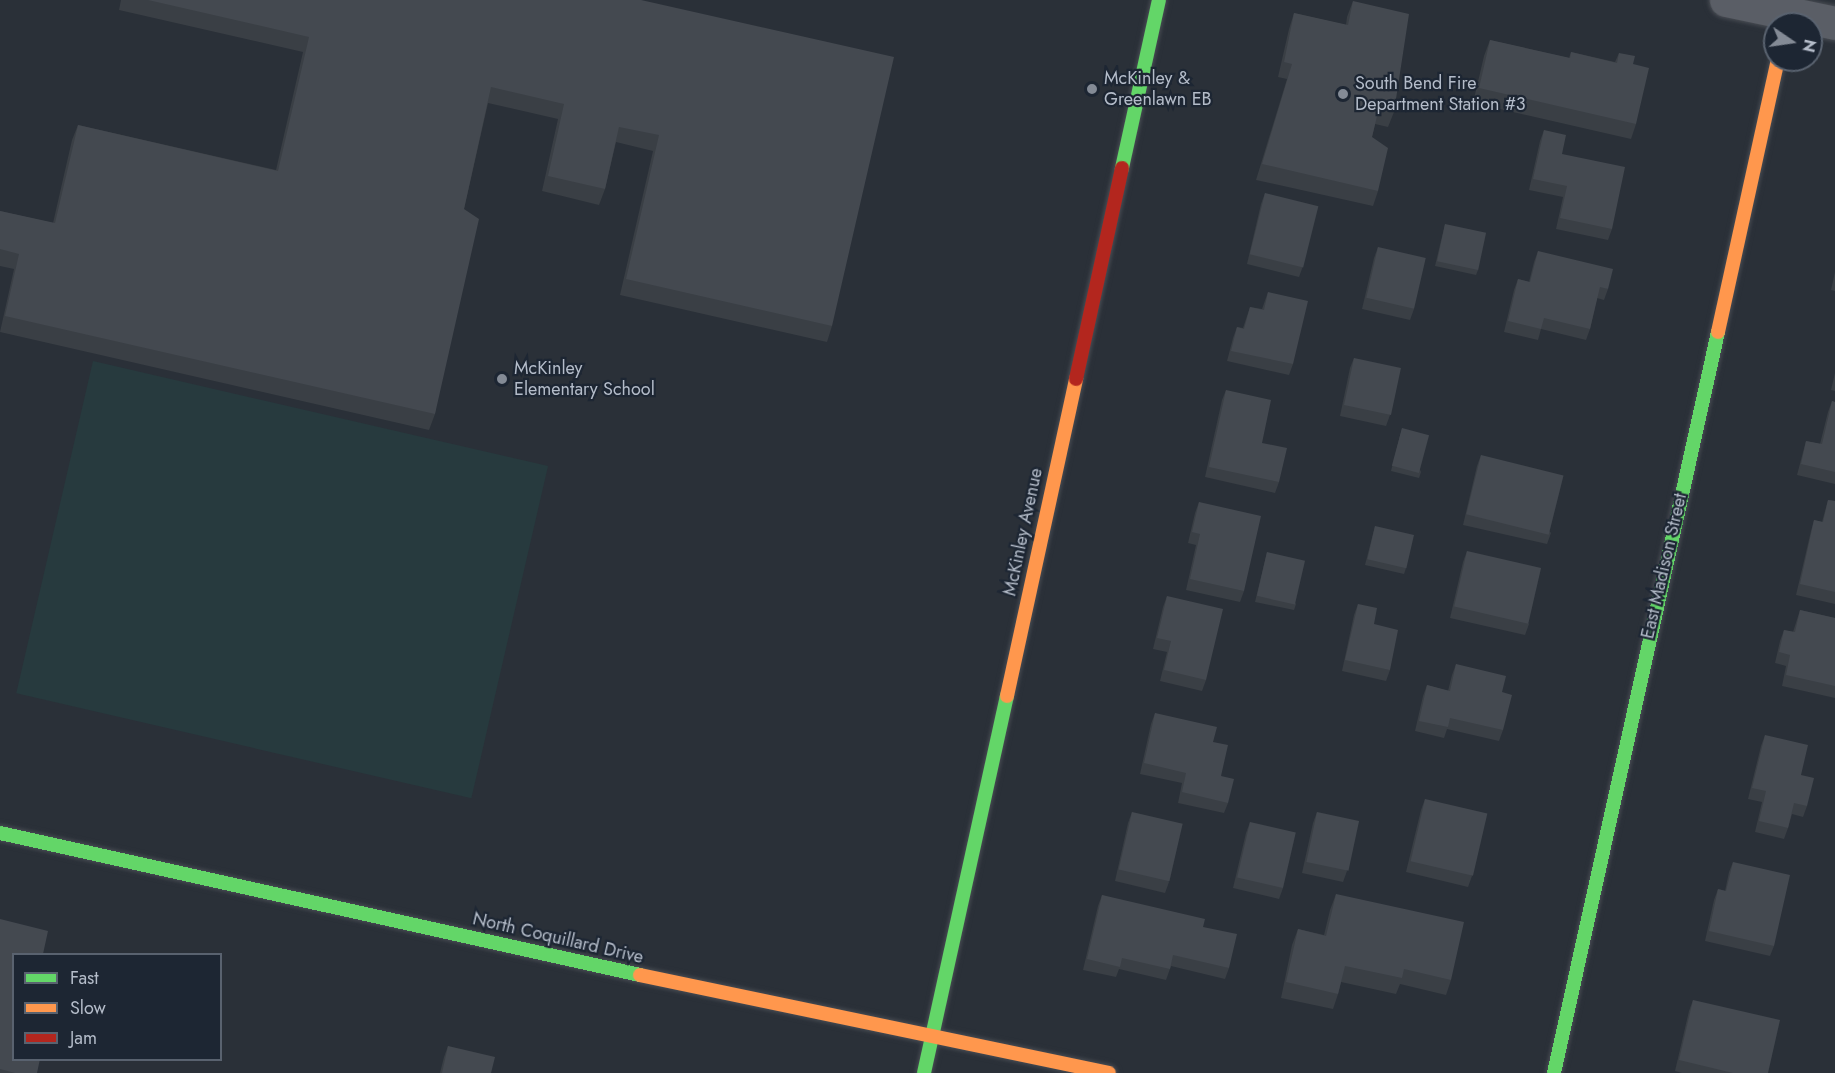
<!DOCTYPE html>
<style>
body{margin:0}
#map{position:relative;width:1835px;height:1073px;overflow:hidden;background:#2a3038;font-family:Jost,sans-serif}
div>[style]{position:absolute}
.green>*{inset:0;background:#273a3e;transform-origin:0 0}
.roads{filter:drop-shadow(0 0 2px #484c53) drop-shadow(0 0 2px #484c53)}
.street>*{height:33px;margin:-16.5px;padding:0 16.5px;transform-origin:16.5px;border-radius:16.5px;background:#5a5e66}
.fast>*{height:14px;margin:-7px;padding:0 7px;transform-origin:7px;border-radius:7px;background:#63d668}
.slow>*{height:14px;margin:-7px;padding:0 7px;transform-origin:7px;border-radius:7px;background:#ff974d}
.jam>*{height:14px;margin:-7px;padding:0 7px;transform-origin:7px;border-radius:7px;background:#b3261e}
.wall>*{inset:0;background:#3a3f45}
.building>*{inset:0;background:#444950;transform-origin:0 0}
.dots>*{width:16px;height:16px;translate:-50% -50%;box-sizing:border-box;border:3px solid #1d2633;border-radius:50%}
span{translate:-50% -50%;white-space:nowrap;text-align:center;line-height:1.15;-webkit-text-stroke:4.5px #1d2633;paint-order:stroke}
.poi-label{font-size:18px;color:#b4bcc9}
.left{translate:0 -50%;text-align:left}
.street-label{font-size:18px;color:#b4bcc9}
.legend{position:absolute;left:12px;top:953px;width:210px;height:108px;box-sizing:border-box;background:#1d2633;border:2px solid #59626f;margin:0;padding:8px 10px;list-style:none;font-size:18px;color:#b4bcc9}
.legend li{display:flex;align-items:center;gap:12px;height:30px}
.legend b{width:30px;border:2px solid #59626f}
.north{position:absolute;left:1763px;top:12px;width:60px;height:60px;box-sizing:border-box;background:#1d2633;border:2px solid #59626f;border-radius:50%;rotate:103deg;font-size:16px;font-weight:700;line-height:24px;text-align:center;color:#b4bcc9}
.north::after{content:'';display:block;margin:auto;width:21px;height:27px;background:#848b96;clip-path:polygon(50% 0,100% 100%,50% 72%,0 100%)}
</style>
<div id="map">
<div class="green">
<i style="left:93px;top:361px;width:467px;height:341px;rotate:13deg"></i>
</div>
<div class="roads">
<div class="street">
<i style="left:1726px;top:0;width:111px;rotate:11.9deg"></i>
</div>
<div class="fast">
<i style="left:1122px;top:168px;width:172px;rotate:-77.6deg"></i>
<i style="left:0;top:833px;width:656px;rotate:12.51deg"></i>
<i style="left:924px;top:1073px;width:386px;rotate:-77.6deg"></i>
<i style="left:1554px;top:1073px;width:759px;rotate:-77.52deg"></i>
</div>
<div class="slow">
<i style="left:1718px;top:332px;width:279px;rotate:-77.6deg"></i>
<i style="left:1007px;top:696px;width:324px;rotate:-77.7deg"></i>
<i style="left:640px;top:975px;width:479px;rotate:11.8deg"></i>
</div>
<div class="jam">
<i style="left:1076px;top:379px;width:216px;rotate:-77.7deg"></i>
</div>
</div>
<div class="wall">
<i style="clip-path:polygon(121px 0,641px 0,832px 326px,827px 342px,620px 295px,653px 151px,616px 142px,605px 189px,599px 205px,542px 191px,558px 119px,488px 103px,464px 209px,435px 414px,429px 430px,0 332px,14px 269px,0 266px,0 211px,53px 223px,72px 140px,78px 125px,276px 170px,303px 52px,119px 10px)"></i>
<i style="clip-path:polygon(1353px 1px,1394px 112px,1388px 127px,1375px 124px,1372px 137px,1378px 191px,1373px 206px,1256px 180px,1287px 79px,1278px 77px,1289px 29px,1294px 13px,1346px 25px,1347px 17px)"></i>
<i style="clip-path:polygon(1490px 40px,1569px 58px,1571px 52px,1615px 62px,1619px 53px,1633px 64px,1636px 124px,1631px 139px,1473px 103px,1484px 56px)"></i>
<i style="clip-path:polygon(1544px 130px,1562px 154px,1612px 229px,1608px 240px,1556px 229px,1563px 197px,1529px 190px,1540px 141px)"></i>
<i style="clip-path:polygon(1265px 193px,1303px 266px,1299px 277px,1247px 264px,1261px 204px)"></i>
<i style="clip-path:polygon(1445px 224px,1478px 270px,1476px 275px,1435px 266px)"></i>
<i style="clip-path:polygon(1378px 247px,1414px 309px,1410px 320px,1362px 309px,1374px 258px)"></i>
<i style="clip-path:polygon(1538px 251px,1608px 289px,1604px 300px,1597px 298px,1590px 329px,1586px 340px,1541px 329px,1538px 340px,1504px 332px,1514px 290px,1518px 279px,1529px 282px,1534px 262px)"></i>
<i style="clip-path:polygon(1835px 272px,1835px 291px,1831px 290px)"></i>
<i style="clip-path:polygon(1268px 292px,1293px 364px,1289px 375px,1227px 361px,1233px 338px,1237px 327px,1243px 328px,1250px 307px,1262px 309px)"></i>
<i style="clip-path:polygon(1354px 358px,1390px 415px,1386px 426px,1340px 416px,1350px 368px)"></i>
<i style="clip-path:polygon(1835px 373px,1835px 391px,1831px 390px)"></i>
<i style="clip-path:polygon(1226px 390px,1262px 443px,1279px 482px,1275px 493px,1205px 477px,1222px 400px)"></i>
<i style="clip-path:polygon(1832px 401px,1835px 402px,1835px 484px,1797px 475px,1803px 452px,1806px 441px,1820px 444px,1828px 412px)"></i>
<i style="clip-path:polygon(1402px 428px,1421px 472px,1419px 478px,1391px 471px)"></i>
<i style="clip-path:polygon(1481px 455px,1551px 533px,1547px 544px,1463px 525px,1477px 466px)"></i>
<i style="clip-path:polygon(1828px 500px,1835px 501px,1835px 604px,1796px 595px,1811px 531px,1814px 520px,1822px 522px)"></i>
<i style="clip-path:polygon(1199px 502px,1244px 591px,1240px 602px,1186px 590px,1196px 545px,1188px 543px,1195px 513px)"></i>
<i style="clip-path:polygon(1375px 526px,1406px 568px,1404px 574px,1365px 565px)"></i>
<i style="clip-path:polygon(1467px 551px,1529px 624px,1525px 635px,1450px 618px,1463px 562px)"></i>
<i style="clip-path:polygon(1267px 552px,1296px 604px,1294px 610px,1255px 602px)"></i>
<i style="clip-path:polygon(1167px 596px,1206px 680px,1202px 691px,1160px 681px,1167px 652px,1153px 649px,1163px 607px)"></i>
<i style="clip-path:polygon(1358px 604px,1374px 624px,1390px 670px,1386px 681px,1342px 671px,1354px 615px)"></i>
<i style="clip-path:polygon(1800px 610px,1835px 618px,1835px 698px,1782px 686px,1786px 666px,1775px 663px,1780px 641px,1784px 630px,1793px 632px)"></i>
<i style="clip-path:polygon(1456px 664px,1502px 692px,1503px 730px,1499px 741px,1447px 729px,1444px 738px,1415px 731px,1423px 696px,1427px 685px,1448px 691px,1452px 675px)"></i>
<i style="clip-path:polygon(1155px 713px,1213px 742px,1228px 803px,1224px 813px,1178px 803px,1182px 783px,1140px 774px,1151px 724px)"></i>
<i style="clip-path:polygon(1765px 735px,1801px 775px,1807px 806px,1803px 817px,1792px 814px,1788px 828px,1784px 839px,1755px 832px,1762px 802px,1748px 799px,1761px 746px)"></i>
<i style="clip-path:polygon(1425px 799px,1472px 876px,1468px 887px,1406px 872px,1421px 810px)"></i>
<i style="clip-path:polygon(1132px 812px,1169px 882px,1165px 893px,1115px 881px,1128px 823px)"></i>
<i style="clip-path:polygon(1317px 812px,1347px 871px,1343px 882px,1302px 873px,1313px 823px)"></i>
<i style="clip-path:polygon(1250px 822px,1283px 888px,1279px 899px,1233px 888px,1246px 833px)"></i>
<i style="clip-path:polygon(1733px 862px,1774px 946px,1770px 956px,1705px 941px,1714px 900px,1718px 889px,1725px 891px,1729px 872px)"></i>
<i style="clip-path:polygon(1336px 894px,1451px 980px,1446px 995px,1400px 984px,1396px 994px,1341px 982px,1338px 994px,1333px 1009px,1281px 998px,1292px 945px,1298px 929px,1324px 935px,1330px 910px)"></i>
<i style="clip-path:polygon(1102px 895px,1203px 927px,1229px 968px,1225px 979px,1171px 966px,1166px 980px,1119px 969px,1116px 977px,1083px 970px,1098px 906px)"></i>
<i style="clip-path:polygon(0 919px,14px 954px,37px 1073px,0 1073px)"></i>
<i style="clip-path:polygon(1693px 1000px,1768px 1073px,1682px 1073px,1675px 1071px,1689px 1011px)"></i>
<i style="clip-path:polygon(448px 1046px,491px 1073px,440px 1073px,444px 1057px)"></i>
</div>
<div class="building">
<i style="clip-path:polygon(148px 0,641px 0,894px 57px,832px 326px,626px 279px,659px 135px,619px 127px,605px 189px,548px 176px,564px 104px,491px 87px,464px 209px,479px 219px,435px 414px,5px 316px,19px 254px,0 249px,0 211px,55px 223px,78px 125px,278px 171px,309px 37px)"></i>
<i style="clip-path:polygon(1353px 1px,1409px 14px,1394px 112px,1379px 108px,1372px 137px,1388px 148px,1378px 191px,1262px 164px,1292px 64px,1284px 62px,1294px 13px,1348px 25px)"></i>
<i style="clip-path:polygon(1490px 40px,1570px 58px,1571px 52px,1617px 63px,1619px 53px,1635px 56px,1633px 64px,1649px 68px,1636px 124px,1479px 88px)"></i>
<i style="clip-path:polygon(1544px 130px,1566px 135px,1562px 154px,1625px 167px,1612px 229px,1560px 218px,1567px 186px,1533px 179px)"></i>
<i style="left:1265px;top:193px;width:55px;height:63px;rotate:14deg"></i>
<i style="left:1445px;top:224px;width:42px;height:38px;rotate:12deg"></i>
<i style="left:1378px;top:247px;width:49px;height:52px;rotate:13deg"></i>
<i style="clip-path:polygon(1538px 251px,1613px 269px,1608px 289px,1600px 287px,1590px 329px,1544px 318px,1541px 329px,1508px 321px,1518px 279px,1530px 282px)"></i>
<i style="clip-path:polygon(1268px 292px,1308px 301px,1293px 364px,1231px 351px,1237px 327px,1244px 329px,1250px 307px,1264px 310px)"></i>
<i style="left:1354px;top:358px;width:48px;height:48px;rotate:12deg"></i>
<i style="clip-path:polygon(1226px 390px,1271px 400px,1262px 443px,1287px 448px,1279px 482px,1209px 467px)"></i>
<i style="clip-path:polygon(1832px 401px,1835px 402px,1835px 472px,1801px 464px,1806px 441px,1822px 444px)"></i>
<i style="left:1402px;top:428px;width:28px;height:39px;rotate:15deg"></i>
<i style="left:1481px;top:455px;width:85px;height:61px;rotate:14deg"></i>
<i style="clip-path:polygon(1828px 500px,1835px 501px,1835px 592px,1800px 584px,1814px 520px,1823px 522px)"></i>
<i style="clip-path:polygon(1199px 502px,1261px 516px,1244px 591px,1190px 579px,1200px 534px,1192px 532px)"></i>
<i style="left:1375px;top:526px;width:40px;height:34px;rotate:13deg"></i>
<i style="left:1467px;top:551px;width:76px;height:57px;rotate:13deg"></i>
<i style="left:1267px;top:552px;width:39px;height:45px;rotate:13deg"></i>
<i style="clip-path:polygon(1167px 596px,1223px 609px,1206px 680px,1164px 670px,1171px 641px,1157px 638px)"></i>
<i style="clip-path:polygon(1358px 604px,1377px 608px,1374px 624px,1398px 630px,1390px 670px,1345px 660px)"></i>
<i style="clip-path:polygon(1800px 610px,1835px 618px,1835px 686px,1786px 675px,1790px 655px,1779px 652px,1784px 630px,1795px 632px)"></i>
<i style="clip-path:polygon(1456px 664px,1506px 676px,1502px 692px,1512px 695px,1503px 730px,1450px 718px,1448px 727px,1419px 721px,1427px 685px,1450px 691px)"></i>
<i style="clip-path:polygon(1155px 713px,1217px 727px,1213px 742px,1228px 745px,1221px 776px,1234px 779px,1228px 803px,1182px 792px,1186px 773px,1144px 763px)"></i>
<i style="clip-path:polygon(1765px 735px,1808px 745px,1801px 775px,1814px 778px,1807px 806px,1794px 803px,1788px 828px,1759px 821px,1766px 791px,1752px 788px)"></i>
<i style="left:1425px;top:799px;width:64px;height:64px;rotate:13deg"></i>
<i style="left:1132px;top:812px;width:52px;height:59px;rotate:13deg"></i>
<i style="left:1317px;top:812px;width:43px;height:51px;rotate:12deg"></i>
<i style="left:1250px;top:822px;width:47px;height:57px;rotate:13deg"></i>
<i style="clip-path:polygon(1733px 862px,1790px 875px,1774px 946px,1709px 931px,1718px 889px,1726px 891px)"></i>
<i style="clip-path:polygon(1336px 894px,1464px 922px,1451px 980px,1404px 969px,1402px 978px,1345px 966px,1338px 994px,1286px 982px,1298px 929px,1326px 936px)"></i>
<i style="clip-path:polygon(1102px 895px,1205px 919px,1203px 927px,1237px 934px,1229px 968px,1173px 955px,1170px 969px,1122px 958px,1120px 967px,1087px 959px)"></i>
<i style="clip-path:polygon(0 919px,48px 931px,43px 954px,14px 954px,14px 1059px,40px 1059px,37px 1073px,15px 1073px,0 1069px)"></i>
<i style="clip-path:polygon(1693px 1000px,1780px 1020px,1768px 1073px,1733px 1073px,1679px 1060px)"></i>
<i style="clip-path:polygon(448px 1046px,495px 1057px,491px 1073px,442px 1073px)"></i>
</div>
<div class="dots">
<i style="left:1092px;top:89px;background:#848b96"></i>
<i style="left:1343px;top:94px;background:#848b96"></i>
<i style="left:502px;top:379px;background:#848b96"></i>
</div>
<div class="poi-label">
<span class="left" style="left:1104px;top:89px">McKinley &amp;<br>Greenlawn EB</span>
<span class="left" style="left:1355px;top:94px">South Bend Fire<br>Department Station #3</span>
<span class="left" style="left:514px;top:379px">McKinley<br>Elementary School</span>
</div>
<div class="street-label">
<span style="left:1023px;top:532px;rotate:-78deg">McKinley Avenue</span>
<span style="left:1664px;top:566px;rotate:-77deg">East Madison Street</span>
<span style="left:558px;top:938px;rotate:13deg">North Coquillard Drive</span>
</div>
<ul class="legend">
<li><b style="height:8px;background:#63d668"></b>Fast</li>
<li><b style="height:8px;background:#ff974d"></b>Slow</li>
<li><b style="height:8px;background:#b3261e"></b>Jam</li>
</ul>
<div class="north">N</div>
</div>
